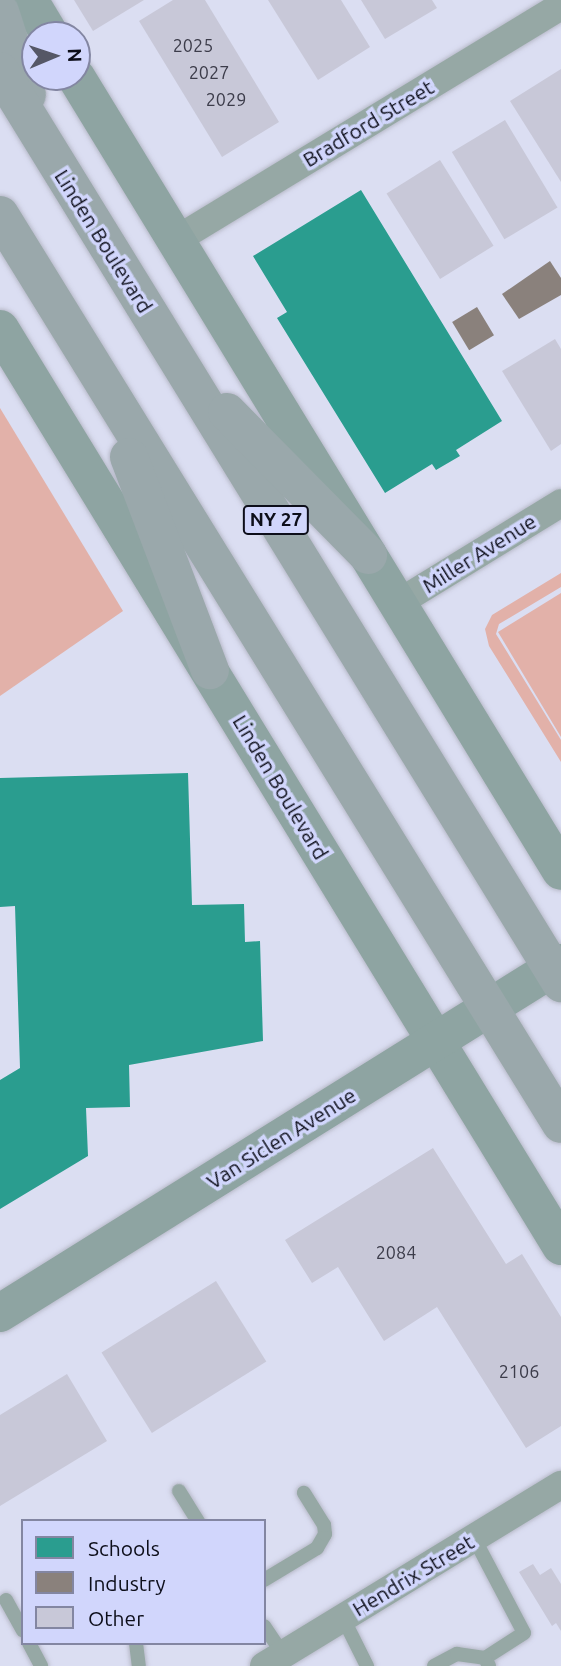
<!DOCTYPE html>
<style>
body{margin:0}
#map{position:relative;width:561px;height:1666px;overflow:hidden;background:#dbdef2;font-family:Ubuntu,sans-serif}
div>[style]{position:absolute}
.green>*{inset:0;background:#e2b1a9}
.schools>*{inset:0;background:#2a9d8f}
.industry>*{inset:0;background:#8a817c;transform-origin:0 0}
.building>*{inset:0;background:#c8c8d8;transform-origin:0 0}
.roads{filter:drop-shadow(0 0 2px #b8bac9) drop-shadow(0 0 2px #b8bac9)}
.lane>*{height:14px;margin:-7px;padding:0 7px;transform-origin:7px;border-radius:7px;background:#96a8a5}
.street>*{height:28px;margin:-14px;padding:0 14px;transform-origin:14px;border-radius:14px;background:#96a8a5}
.secondary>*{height:38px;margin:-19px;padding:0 19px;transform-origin:19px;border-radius:19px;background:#8ea4a2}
.highway>*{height:38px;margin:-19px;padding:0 19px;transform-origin:19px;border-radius:19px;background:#9aa8ab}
span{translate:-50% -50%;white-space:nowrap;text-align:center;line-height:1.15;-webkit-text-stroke:7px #d1d6fc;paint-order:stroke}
.number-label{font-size:18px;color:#3c3c4a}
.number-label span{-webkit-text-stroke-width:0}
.shield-label span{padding:2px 5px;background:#d1d6fc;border:2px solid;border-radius:5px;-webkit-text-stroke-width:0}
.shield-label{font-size:19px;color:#0d0e1a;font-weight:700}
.street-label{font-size:21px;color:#0d0e1a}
.legend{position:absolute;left:21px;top:1519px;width:245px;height:126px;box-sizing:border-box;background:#d1d6fc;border:2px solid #8386a2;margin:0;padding:9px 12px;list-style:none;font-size:21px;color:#0d0e1a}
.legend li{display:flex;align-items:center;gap:14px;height:35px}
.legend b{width:35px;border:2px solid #8386a2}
.north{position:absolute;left:21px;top:21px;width:70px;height:70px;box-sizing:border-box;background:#d1d6fc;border:2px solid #8386a2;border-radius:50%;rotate:88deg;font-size:19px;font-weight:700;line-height:28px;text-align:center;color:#0d0e1a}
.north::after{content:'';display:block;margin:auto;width:24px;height:32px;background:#555766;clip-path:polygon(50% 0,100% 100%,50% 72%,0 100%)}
</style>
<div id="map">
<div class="green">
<i style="clip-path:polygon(0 408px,123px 611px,0 696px)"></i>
<i style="clip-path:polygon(561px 573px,561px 587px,499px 624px,496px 634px,561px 740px,561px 762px,489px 646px,485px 629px,492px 615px)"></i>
<i style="clip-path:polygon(561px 593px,561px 737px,498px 632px)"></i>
</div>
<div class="schools">
<i style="clip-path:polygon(361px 190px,502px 421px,456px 450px,460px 456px,436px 470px,432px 464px,385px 493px,277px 318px,287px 312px,253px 256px)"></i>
<i style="clip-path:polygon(188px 773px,192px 905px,244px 904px,245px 942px,260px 941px,263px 1041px,129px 1065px,130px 1107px,86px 1108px,88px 1156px,0 1209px,0 1080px,20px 1068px,15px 906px,0 907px,0 778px)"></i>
</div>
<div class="industry">
<i style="clip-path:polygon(550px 261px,561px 278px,561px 295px,519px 319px,502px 294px)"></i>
<i style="left:477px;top:307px;width:33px;height:29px;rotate:59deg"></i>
</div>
<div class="building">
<i style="clip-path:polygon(74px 0,144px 0,93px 31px)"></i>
<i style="clip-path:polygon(173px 0,205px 0,279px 122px,222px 157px,139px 21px)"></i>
<i style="clip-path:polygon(268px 0,341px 0,370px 47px,318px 80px)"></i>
<i style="clip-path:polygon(361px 0,432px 0,437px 8px,385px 39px)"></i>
<i style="clip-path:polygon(561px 69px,561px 182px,510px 101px)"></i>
<i style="left:505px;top:120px;width:102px;height:62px;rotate:59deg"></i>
<i style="left:440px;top:160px;width:101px;height:63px;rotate:58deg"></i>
<i style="clip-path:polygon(555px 339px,561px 349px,561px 444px,551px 451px,502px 371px)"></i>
<i style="clip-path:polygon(433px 1148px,506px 1264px,522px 1254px,561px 1317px,561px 1426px,526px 1448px,437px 1307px,384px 1341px,338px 1267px,312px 1283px,285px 1240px)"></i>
<i style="left:216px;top:1281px;width:95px;height:135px;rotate:58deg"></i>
<i style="clip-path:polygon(67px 1374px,107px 1441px,0 1506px,0 1415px)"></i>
<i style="clip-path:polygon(533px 1564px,540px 1575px,551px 1568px,561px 1584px,561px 1631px,556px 1623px,552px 1626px,519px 1572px)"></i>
</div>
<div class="roads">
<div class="lane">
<i style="left:179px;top:1491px;width:36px;rotate:58deg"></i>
<i style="left:474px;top:1538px;width:107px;rotate:62.2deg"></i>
<i style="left:524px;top:1633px;width:46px;rotate:147.3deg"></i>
<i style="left:485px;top:1658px;width:9px;rotate:63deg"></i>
<i style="left:264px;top:1580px;width:62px;rotate:-31.1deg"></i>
<i style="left:317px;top:1548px;width:16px;rotate:-60deg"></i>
<i style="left:325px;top:1534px;width:9px;rotate:-96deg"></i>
<i style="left:324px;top:1525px;width:38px;rotate:-122deg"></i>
<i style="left:6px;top:1600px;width:35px;rotate:61deg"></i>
<i style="left:343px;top:1618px;width:54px;rotate:63.4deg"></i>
<i style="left:264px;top:1626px;width:34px;rotate:56deg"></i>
<i style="left:29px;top:1643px;width:26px;rotate:62deg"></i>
<i style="left:136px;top:1643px;width:23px;rotate:83deg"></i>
<i style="left:434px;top:1666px;width:26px;rotate:-28deg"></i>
<i style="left:457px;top:1654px;width:28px;rotate:8deg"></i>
</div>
<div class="street">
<i style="left:176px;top:240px;width:451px;rotate:-31.3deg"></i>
<i style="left:398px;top:603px;width:191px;rotate:-31.5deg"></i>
<i style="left:264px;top:1666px;width:348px;rotate:-31.4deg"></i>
</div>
<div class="secondary">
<i style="left:29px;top:0;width:41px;rotate:59deg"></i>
<i style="left:76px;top:77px;width:930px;rotate:58.58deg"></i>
<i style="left:0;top:329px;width:1075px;rotate:58.54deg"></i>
<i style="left:0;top:1313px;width:661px;rotate:-31.96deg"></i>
</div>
<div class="highway">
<i style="left:0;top:12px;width:87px;rotate:72deg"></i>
<i style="left:0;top:71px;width:1071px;rotate:58.4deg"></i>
<i style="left:0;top:215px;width:1068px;rotate:58.32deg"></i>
<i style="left:227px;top:412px;width:201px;rotate:45.4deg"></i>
<i style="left:129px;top:457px;width:228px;rotate:69.2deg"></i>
</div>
</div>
<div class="number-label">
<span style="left:193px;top:45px">2025</span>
<span style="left:209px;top:72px">2027</span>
<span style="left:226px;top:99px">2029</span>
<span style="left:396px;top:1252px">2084</span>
<span style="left:519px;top:1371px">2106</span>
</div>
<div class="shield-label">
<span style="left:276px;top:520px">NY 27</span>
</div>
<div class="street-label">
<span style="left:368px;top:123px;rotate:-31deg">Bradford Street</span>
<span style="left:104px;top:241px;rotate:58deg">Linden Boulevard</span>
<span style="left:479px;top:553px;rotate:-32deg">Miller Avenue</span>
<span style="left:281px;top:787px;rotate:59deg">Linden Boulevard</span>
<span style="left:281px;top:1138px;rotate:-32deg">Van Siclen Avenue</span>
<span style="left:413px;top:1575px;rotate:-31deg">Hendrix Street</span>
</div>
<ul class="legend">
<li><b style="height:19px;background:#2a9d8f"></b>Schools</li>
<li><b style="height:19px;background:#8a817c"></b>Industry</li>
<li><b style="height:19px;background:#c8c8d8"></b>Other</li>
</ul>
<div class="north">N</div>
</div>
